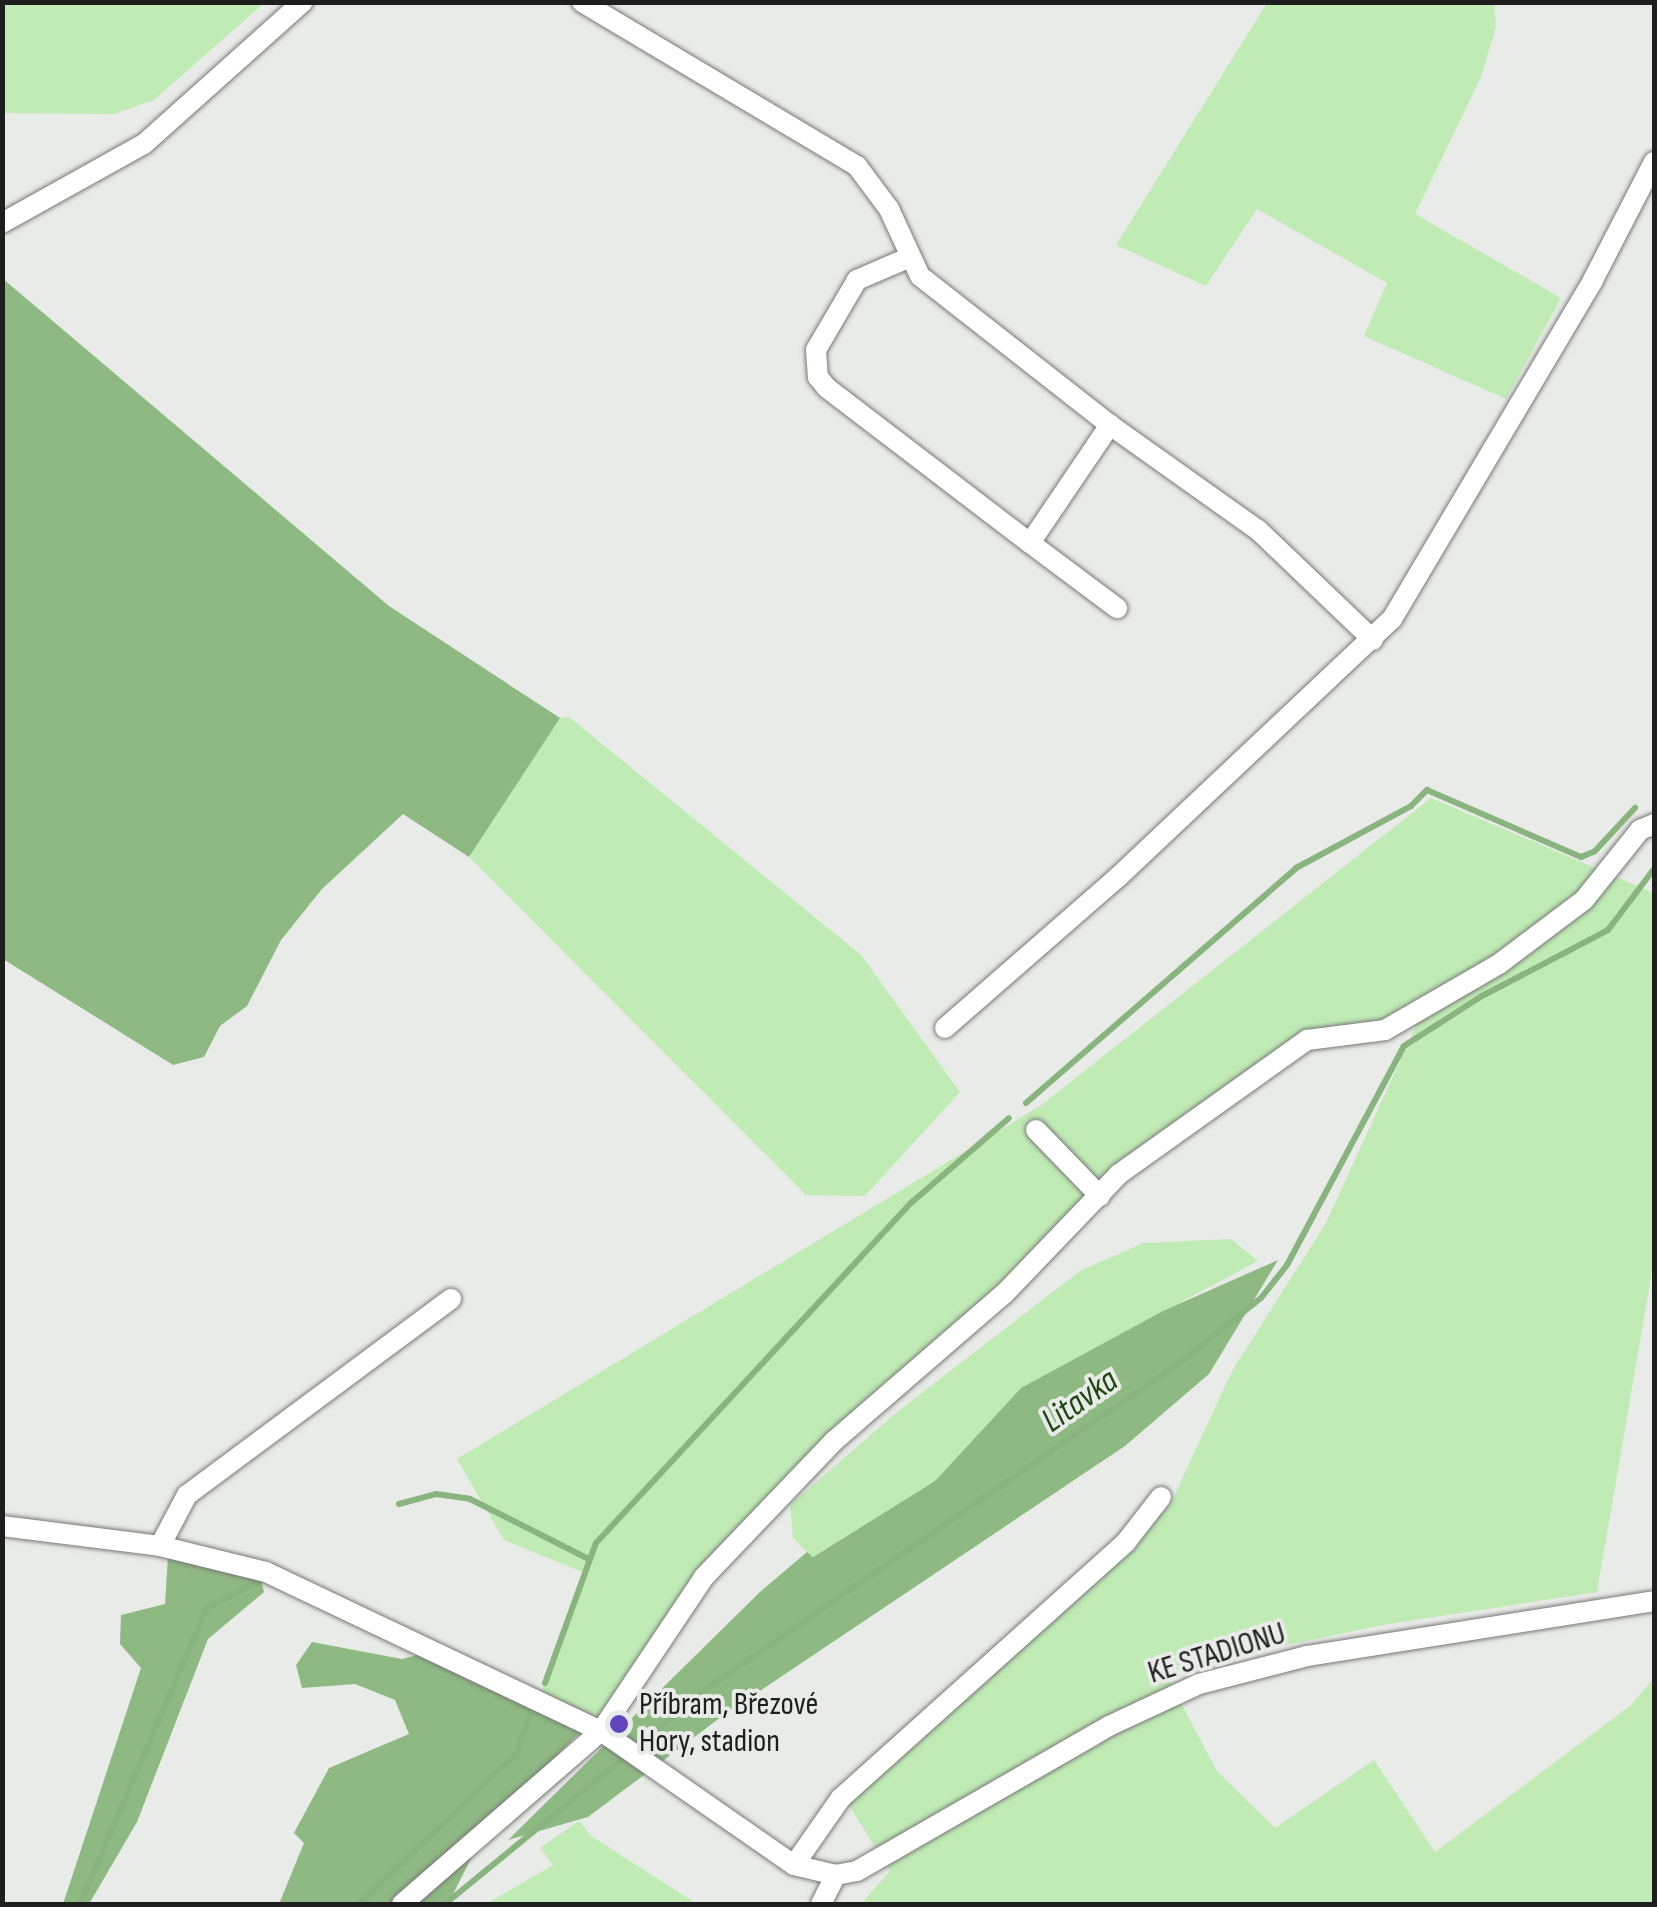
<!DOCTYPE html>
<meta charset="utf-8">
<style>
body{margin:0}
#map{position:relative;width:1657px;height:1907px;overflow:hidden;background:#e9ebe8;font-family:"Sofia Sans Condensed",sans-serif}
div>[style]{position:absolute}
.green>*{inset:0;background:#c0ebb5}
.forest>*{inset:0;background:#8fb983}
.stream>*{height:6px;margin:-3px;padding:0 3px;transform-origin:3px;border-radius:3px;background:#8ab47f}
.roads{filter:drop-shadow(0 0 2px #777977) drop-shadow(0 0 2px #777977)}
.minor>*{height:20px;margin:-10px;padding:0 10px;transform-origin:10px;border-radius:10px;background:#fff}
.dots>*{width:28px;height:28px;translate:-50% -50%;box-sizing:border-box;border:5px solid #e9ebe8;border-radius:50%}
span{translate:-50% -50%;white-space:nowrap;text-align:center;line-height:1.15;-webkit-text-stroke:8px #e9ebe8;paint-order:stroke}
.street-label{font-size:32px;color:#1d1e1d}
.poi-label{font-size:32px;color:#1d1e1d}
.left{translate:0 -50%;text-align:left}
.water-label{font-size:35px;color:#1e4711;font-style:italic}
.frame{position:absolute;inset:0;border:5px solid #1d1e1d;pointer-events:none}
</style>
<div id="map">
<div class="green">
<i style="clip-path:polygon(2px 3px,3px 2px,264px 3px,154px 100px,114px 114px,3px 113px)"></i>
<i style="clip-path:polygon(1267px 3px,1494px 3px,1496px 27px,1481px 77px,1415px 214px,1561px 298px,1506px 399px,1364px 336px,1387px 283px,1257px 209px,1206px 286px,1116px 245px)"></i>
<i style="clip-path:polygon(569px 717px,861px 955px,960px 1092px,865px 1196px,806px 1195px,469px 857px,507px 790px,560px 718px)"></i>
<i style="clip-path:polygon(1431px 798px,1654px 893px,1654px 1260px,1597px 1592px,1383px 1625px,1219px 1659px,1167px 1677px,1217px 1771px,1275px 1828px,1374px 1760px,1435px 1852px,1631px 1705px,1654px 1678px,1654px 1904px,861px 1904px,890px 1871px,847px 1802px,1170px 1505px,1232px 1371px,1326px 1223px,1416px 1026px,1311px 1035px,1117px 1172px,1073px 1224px,831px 1437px,596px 1722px,540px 1695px,585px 1573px,504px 1540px,457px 1459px,1040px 1106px)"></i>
<i style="clip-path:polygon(1231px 1239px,1258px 1261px,1021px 1388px,935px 1481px,812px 1557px,793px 1538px,790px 1505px,897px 1412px,1080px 1271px,1143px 1243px)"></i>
<i style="clip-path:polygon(579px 1821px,591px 1836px,697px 1904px,486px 1904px,553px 1865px,540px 1848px)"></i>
</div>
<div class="forest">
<i style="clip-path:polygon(2px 278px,389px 606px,560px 718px,469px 857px,403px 814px,322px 889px,281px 940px,247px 1006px,220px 1026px,204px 1057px,173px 1065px,3px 959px)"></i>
<i style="clip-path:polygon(1278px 1260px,1209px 1374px,1125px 1446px,721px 1717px,588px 1817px,508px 1840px,760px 1592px,807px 1552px,813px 1557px,935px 1481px,1021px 1388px,1163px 1311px)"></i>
<i style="clip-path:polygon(190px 1543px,256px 1560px,264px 1592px,208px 1639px,137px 1822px,89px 1904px,63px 1904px,141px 1668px,120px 1644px,121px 1615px,165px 1604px,168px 1556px)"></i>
<i style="clip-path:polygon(312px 1642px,402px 1659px,436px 1650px,588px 1724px,488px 1825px,448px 1904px,279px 1904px,304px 1843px,294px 1833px,329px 1768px,409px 1734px,395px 1700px,355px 1684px,302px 1688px,296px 1665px)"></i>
</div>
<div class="stream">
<i style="left:1026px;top:1103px;width:358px;rotate:-41deg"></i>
<i style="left:1296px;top:868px;width:131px;rotate:-28.3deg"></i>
<i style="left:1411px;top:806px;width:23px;rotate:-45deg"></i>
<i style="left:1427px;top:790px;width:168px;rotate:23.5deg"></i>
<i style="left:1581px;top:857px;width:15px;rotate:-23deg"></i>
<i style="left:1595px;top:851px;width:59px;rotate:-47.1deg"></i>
<i style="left:399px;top:1504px;width:38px;rotate:-15deg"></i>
<i style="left:436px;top:1494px;width:34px;rotate:8deg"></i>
<i style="left:470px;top:1499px;width:133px;rotate:26.8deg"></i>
<i style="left:545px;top:1683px;width:149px;rotate:-70deg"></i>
<i style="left:596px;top:1543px;width:465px;rotate:-47.2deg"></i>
<i style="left:912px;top:1202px;width:128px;rotate:-40.9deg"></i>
<i style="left:635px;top:1748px;width:92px;rotate:-39.7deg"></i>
<i style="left:706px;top:1689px;width:582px;rotate:-34.56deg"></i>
<i style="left:1185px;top:1359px;width:97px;rotate:-38.8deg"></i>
<i style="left:1261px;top:1298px;width:42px;rotate:-51.8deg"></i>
<i style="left:1287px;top:1265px;width:248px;rotate:-61.9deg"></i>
<i style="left:1404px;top:1046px;width:93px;rotate:-32.7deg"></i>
<i style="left:1482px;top:996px;width:142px;rotate:-27.6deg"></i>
<i style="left:1608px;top:930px;width:76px;rotate:-53deg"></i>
<i style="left:80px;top:1904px;width:322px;rotate:-66.8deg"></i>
<i style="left:207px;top:1608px;width:59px;rotate:-27deg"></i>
<i style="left:359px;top:1904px;width:217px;rotate:-43.7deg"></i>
<i style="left:516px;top:1754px;width:42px;rotate:-70.7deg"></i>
<i style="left:445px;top:1904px;width:234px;rotate:-39.3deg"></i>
</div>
<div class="roads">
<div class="minor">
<i style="left:582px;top:2px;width:320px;rotate:30.8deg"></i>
<i style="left:857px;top:166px;width:54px;rotate:53.3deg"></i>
<i style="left:889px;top:209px;width:74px;rotate:65.2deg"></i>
<i style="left:920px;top:276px;width:241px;rotate:38.1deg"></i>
<i style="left:1110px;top:425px;width:181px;rotate:35.4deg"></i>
<i style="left:1258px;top:530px;width:159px;rotate:43.7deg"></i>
<i style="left:2px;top:223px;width:162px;rotate:-29.1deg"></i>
<i style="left:144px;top:144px;width:213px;rotate:-41.8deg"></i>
<i style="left:908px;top:258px;width:56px;rotate:156.7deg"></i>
<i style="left:857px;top:280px;width:81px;rotate:120.4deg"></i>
<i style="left:816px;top:350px;width:27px;rotate:86deg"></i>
<i style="left:818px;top:377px;width:14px;rotate:51deg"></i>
<i style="left:827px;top:388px;width:255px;rotate:37.4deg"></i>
<i style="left:1030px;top:543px;width:143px;rotate:-55.9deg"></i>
<i style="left:1030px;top:543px;width:109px;rotate:36.8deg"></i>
<i style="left:945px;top:1028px;width:228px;rotate:-41.1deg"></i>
<i style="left:1117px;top:878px;width:378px;rotate:-43.3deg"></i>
<i style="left:1392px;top:619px;width:394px;rotate:-59.3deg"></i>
<i style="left:1593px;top:280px;width:133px;rotate:-62.7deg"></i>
<i style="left:1036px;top:1130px;width:92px;rotate:45.9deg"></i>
<i style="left:2px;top:1526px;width:159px;rotate:7.2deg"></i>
<i style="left:160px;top:1546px;width:109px;rotate:13.8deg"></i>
<i style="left:266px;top:1572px;width:371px;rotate:25.4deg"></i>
<i style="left:601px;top:1731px;width:235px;rotate:34.8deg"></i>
<i style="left:794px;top:1865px;width:43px;rotate:13.4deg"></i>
<i style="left:836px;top:1875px;width:21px;rotate:-11deg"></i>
<i style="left:857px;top:1871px;width:291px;rotate:-29.9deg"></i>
<i style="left:1109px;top:1726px;width:99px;rotate:-25deg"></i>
<i style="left:1199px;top:1684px;width:112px;rotate:-14.5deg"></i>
<i style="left:1307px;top:1656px;width:351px;rotate:-9deg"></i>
<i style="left:160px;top:1546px;width:58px;rotate:-62.1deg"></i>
<i style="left:187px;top:1495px;width:329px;rotate:-36.6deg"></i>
<i style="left:794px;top:1865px;width:82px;rotate:-55deg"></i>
<i style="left:841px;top:1798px;width:383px;rotate:-41.9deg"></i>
<i style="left:1126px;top:1542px;width:57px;rotate:-52.1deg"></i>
<i style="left:402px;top:1904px;width:264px;rotate:-41deg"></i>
<i style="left:601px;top:1731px;width:185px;rotate:-56.2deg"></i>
<i style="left:704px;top:1577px;width:188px;rotate:-46.3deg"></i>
<i style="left:834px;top:1441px;width:225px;rotate:-40.9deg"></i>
<i style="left:1004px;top:1294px;width:166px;rotate:-46.2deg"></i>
<i style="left:1119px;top:1174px;width:231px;rotate:-35.5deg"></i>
<i style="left:1307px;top:1040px;width:79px;rotate:-7.3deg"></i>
<i style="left:1385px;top:1030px;width:132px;rotate:-30.1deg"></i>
<i style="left:1499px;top:964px;width:106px;rotate:-37deg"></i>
<i style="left:1584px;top:900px;width:90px;rotate:-51.3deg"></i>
<i style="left:1640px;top:830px;width:15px;rotate:-23deg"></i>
<i style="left:821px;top:1904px;width:33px;rotate:-63deg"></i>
</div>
</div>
<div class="dots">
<i style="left:619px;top:1724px;background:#6346be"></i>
</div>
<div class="street-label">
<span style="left:1217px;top:1654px;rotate:-17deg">KE STADIONU</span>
</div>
<div class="poi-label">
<span class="left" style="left:639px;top:1724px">Příbram, Březové<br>Hory, stadion</span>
</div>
<div class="water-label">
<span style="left:1080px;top:1401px;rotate:-35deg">Litavka</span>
</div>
<div class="frame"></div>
</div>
